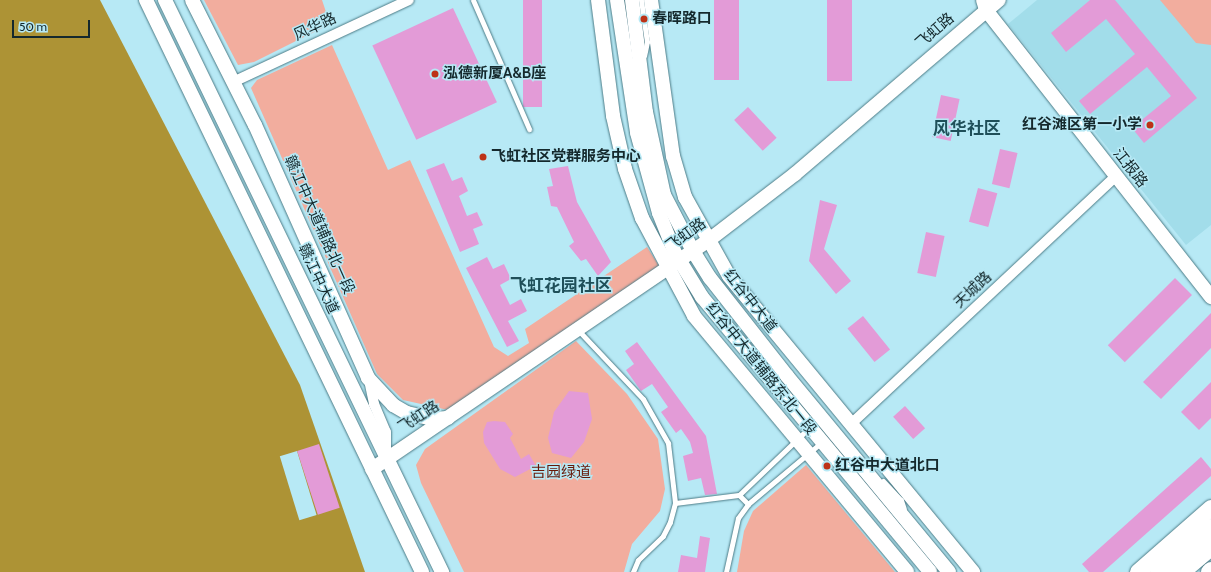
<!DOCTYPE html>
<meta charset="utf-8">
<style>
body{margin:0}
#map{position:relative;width:1211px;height:572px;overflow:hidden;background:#b7e9f5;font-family:Cabin,"Noto Sans SC",sans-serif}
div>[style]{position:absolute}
.built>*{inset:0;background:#a2ddea}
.green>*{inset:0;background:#f2ad9e}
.water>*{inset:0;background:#ad9335}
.pier>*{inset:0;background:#b7e9f5;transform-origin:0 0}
.building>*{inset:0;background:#e39bd7;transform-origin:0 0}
.roads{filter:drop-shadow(0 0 1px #4c7b86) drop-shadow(0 0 1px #4c7b86)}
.lane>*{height:5px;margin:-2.5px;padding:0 2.5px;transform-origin:2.5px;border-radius:2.5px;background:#fff}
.street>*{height:10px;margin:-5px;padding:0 5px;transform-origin:5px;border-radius:5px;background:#fff}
.secondary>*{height:14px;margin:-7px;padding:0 7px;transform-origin:7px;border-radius:7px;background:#fff}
.primary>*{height:16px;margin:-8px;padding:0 8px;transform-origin:8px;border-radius:8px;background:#fff}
.highway>*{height:18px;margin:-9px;padding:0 9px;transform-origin:9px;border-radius:9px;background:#fff}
.dots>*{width:11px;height:11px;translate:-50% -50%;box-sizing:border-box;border:2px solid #b7e9f5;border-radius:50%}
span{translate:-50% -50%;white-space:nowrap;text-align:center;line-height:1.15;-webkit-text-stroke:3px #b7e9f5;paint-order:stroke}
.poi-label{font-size:15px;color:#15292d;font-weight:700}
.left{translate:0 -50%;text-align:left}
.right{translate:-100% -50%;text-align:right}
.street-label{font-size:15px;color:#15292d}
.park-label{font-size:15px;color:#681808}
.quarter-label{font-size:17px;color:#1f4f59;font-weight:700}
.scale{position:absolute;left:12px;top:20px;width:78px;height:18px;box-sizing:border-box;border:2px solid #15292d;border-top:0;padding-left:5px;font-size:12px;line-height:14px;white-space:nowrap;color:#15292d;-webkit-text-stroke:3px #b7e9f5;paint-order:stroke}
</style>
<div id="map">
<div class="built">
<i style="clip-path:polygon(1037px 0,1211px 0,1211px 225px,1186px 245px,1008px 24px)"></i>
</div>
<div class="green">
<i style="clip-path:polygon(204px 0,322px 0,330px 24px,254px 62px,238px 65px)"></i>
<i style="clip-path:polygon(1160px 0,1211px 0,1211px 45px,1196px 43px)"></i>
<i style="clip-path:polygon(332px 45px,388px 170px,410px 160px,494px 347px,508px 356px,529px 343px,525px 329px,647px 247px,660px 267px,448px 410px,403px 400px,377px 374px,251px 88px,257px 80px)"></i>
<i style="clip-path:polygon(576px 341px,627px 394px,658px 439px,665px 489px,660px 511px,632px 544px,624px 572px,464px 572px,421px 483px,416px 465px,425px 449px)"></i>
<i style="clip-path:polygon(806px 465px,895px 572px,737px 572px,744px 531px,753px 511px)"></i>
</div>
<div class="water">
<i style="clip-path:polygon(0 0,100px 0,300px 385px,365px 572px,0 572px)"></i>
</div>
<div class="pier">
<i style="left:297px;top:451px;width:67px;height:18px;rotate:73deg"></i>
</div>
<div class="building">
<i style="left:523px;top:0;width:19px;height:107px"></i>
<i style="left:714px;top:0;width:25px;height:80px"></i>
<i style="left:827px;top:0;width:25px;height:81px"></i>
<i style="clip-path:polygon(1090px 0,1115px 0,1197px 98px,1144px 143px,1132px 128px,1171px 96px,1147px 67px,1090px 114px,1079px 101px,1135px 54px,1106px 19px,1066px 52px,1051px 33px)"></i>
<i style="left:453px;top:8px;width:104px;height:89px;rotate:65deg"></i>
<i style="left:941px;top:95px;width:19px;height:43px;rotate:12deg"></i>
<i style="left:748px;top:107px;width:42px;height:19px;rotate:47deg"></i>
<i style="left:1000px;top:149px;width:18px;height:36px;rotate:13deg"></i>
<i style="clip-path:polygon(444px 163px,452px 181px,462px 177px,468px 191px,459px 196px,467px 216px,477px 212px,483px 225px,473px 229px,479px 244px,460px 252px,426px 170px)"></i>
<i style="clip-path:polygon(568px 166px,577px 202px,611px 262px,598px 276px,586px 259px,581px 261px,569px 246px,574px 242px,557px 207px,551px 206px,547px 187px,553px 186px,549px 169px)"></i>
<i style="left:978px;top:188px;width:20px;height:35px;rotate:15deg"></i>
<i style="clip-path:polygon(820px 200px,837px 205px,824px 249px,851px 281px,836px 294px,809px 261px)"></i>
<i style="left:926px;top:232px;width:19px;height:42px;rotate:12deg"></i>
<i style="clip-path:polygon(487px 257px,493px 269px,504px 264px,511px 279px,500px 285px,510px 305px,521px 299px,527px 311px,508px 321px,519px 341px,507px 347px,466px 268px)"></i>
<i style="left:1175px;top:278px;width:24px;height:95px;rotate:45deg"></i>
<i style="clip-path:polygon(1211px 313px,1211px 348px,1161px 399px,1143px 382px)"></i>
<i style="left:863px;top:316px;width:43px;height:20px;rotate:51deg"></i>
<i style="clip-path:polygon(637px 342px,706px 436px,717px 494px,705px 495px,701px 478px,688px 481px,683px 456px,693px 453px,690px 442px,681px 429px,676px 433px,661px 412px,668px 407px,652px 384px,641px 391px,626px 370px,634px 364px,625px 351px)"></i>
<i style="clip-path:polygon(1211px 382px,1211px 418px,1199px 430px,1181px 412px)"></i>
<i style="clip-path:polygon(569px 391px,588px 393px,592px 419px,584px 442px,571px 458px,552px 453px,548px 438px,554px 412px)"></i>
<i style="left:905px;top:406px;width:30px;height:16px;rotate:48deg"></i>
<i style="clip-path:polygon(494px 421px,505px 422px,513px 434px,510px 438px,521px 459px,529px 454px,536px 466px,515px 477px,500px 469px,484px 443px,483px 432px,487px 422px)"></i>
<i style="left:319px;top:444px;width:67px;height:23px;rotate:72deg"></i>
<i style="clip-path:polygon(1201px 457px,1211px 469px,1211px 476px,1103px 572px,1089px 572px,1082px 564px)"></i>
<i style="clip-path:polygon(700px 536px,710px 538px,705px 572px,678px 572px,681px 555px,697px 558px)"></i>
</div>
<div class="roads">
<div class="lane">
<i style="left:473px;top:0;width:141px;rotate:66.5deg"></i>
<i style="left:641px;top:0;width:42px;rotate:81.9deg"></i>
<i style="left:647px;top:42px;width:14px;rotate:102deg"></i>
<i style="left:578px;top:330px;width:95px;rotate:46.7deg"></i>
<i style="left:643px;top:399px;width:51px;rotate:60.4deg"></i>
<i style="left:668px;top:443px;width:60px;rotate:83.3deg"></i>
<i style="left:675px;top:503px;width:20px;rotate:105deg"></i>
<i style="left:670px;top:522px;width:16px;rotate:117deg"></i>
<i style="left:663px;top:536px;width:35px;rotate:136deg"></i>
<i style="left:638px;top:560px;width:13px;rotate:113deg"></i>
<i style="left:883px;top:481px;width:26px;rotate:47deg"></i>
<i style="left:901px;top:500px;width:9px;rotate:72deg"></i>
<i style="left:739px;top:495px;width:13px;rotate:45deg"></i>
<i style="left:675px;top:503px;width:64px;rotate:-7.1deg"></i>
<i style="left:739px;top:495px;width:98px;rotate:-43.8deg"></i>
<i style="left:726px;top:572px;width:55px;rotate:-77.5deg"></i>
<i style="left:738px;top:518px;width:17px;rotate:-54deg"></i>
<i style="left:748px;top:504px;width:97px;rotate:-40deg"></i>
</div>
<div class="street">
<i style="left:233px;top:82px;width:194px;rotate:-25deg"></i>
<i style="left:369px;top:380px;width:25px;rotate:78deg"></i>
<i style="left:374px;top:404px;width:30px;rotate:67deg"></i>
<i style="left:386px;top:432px;width:21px;rotate:90deg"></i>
<i style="left:851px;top:424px;width:362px;rotate:-43.1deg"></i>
</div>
<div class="secondary">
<i style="left:146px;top:0;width:635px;rotate:64.24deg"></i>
<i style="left:165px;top:0;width:636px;rotate:64.16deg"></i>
<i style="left:192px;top:0;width:140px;rotate:63.3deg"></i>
<i style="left:255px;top:125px;width:277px;rotate:65.9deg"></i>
<i style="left:368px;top:378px;width:37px;rotate:47deg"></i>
<i style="left:393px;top:405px;width:16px;rotate:30deg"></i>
<i style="left:407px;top:413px;width:26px;rotate:13deg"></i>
<i style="left:432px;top:419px;width:16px;rotate:-4deg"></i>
<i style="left:598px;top:0;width:117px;rotate:82.6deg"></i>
<i style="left:613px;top:116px;width:54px;rotate:77.2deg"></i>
<i style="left:625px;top:169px;width:52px;rotate:70.9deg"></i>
<i style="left:642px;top:218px;width:111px;rotate:62deg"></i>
<i style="left:694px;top:316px;width:333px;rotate:50.2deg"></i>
<i style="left:617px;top:0;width:134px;rotate:81.4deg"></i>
<i style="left:637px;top:133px;width:83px;rotate:74.6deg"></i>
<i style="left:659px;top:213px;width:43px;rotate:68.2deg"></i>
<i style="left:675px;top:253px;width:52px;rotate:58.5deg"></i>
<i style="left:702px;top:297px;width:357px;rotate:50.3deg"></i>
<i style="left:632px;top:0;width:113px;rotate:82.9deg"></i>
<i style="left:646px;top:112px;width:85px;rotate:77.8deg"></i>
<i style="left:664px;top:195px;width:63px;rotate:62.6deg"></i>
<i style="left:693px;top:251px;width:32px;rotate:58deg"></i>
<i style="left:710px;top:278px;width:125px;rotate:51.8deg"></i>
<i style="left:787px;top:376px;width:254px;rotate:50.4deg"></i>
<i style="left:651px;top:0;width:158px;rotate:82deg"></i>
<i style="left:673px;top:156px;width:43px;rotate:73.7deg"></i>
<i style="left:685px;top:197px;width:90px;rotate:60.9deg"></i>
<i style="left:729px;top:276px;width:384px;rotate:50.5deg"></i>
<i style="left:983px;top:0;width:10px;rotate:73deg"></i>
<i style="left:986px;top:10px;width:365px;rotate:51.9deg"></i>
<i style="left:372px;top:469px;width:407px;rotate:-34.2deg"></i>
<i style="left:709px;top:240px;width:108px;rotate:-37.5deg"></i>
<i style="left:795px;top:174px;width:268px;rotate:-40.5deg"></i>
</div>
<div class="primary">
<i style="left:1138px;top:572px;width:97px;rotate:-41.2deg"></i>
<i style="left:1209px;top:572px;width:3px;rotate:-45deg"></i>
</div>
<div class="highway">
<i style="left:1159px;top:572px;width:68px;rotate:-40.2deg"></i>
<i style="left:1181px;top:572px;width:39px;rotate:-40deg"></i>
</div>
</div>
<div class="dots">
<i style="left:644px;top:19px;background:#bd3217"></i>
<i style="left:435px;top:74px;background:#bd3217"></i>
<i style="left:1150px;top:125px;background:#bd3217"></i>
<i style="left:483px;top:157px;background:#bd3217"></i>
<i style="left:827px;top:466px;background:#bd3217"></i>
</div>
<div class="poi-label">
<span class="left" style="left:652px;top:19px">春晖路口</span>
<span class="left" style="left:443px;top:74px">泓德新厦A&amp;B座</span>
<span class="right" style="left:1142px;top:125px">红谷滩区第一小学</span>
<span class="left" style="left:491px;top:157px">飞虹社区党群服务中心</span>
<span class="left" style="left:835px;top:466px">红谷中大道北口</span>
</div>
<div class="street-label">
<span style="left:315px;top:27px;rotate:-25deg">风华路</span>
<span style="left:935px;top:31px;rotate:-41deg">飞虹路</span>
<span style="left:1130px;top:168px;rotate:52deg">江报路</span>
<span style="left:319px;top:225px;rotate:66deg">赣江中大道辅路北一段</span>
<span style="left:686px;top:235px;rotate:-36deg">飞虹路</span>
<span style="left:318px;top:279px;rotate:65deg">赣江中大道</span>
<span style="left:973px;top:290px;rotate:-43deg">天城路</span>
<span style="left:750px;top:301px;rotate:52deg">红谷中大道</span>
<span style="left:761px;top:369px;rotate:51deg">红谷中大道辅路东北一段</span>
<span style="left:419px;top:417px;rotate:-33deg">飞虹路</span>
</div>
<div class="park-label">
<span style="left:561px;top:473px">吉园绿道</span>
</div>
<div class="quarter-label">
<span style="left:967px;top:129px">风华社区</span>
<span style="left:561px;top:286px">飞虹花园社区</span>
</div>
<div class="scale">50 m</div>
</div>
